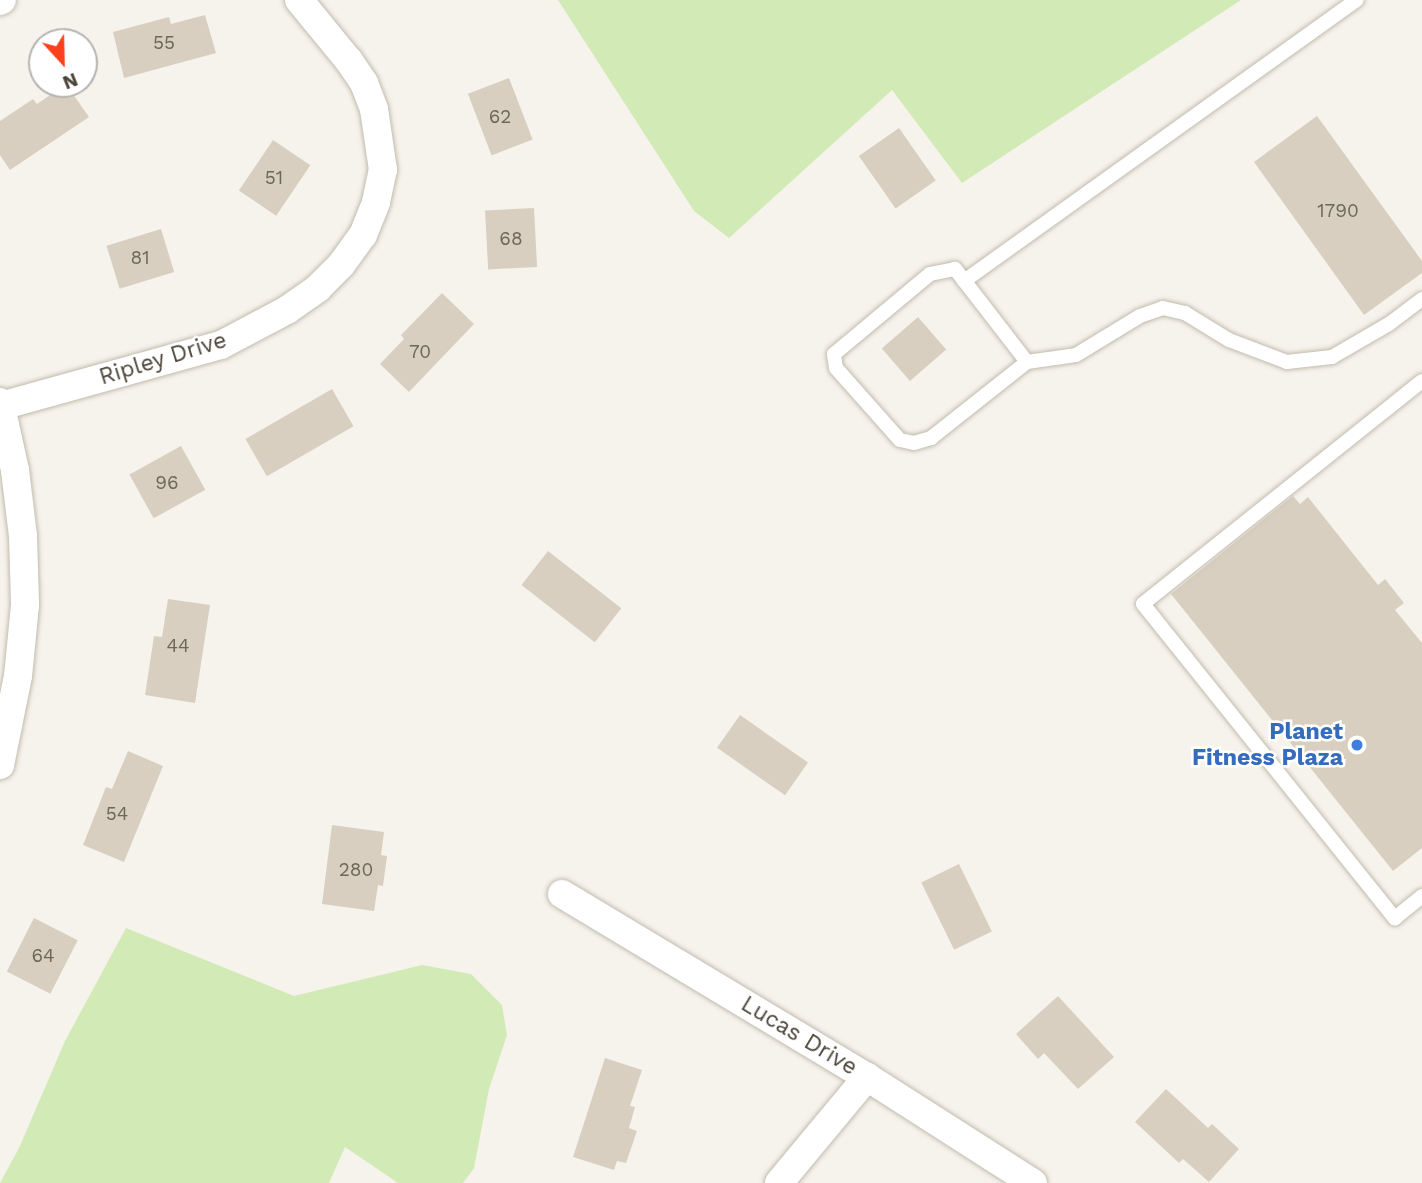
<!DOCTYPE html>
<style>
body{margin:0}
#map{position:relative;width:1422px;height:1183px;overflow:hidden;background:#f6f3ec;font-family:"Work Sans",sans-serif}
div>[style]{position:absolute}
.green>*{inset:0;background:#d2eab5}
.building>*{inset:0;background:#d8cfc1;transform-origin:0 0}
.roads{filter:drop-shadow(0 0 2px #c2bbae) drop-shadow(0 0 2px #c2bbae)}
.service>*{height:14px;margin:-7px;padding:0 7px;transform-origin:7px;border-radius:7px;background:#fff}
.minor>*{height:28px;margin:-14px;padding:0 14px;transform-origin:14px;border-radius:14px;background:#fff}
.dots>*{width:19px;height:19px;translate:-50% -50%;box-sizing:border-box;border:4px solid #fff;border-radius:50%}
span{translate:-50% -50%;white-space:nowrap;text-align:center;line-height:1.15;-webkit-text-stroke:5px #fff;paint-order:stroke}
.number-label{font-size:19px;color:#6e675b}
.number-label span{-webkit-text-stroke-width:0}
.street-label{font-size:23px;color:#4b4439}
.shop-label{font-size:23px;color:#366cbe;font-weight:700}
.right{translate:-100% -50%;text-align:right}
.north{position:absolute;left:28px;top:28px;width:70px;height:70px;box-sizing:border-box;background:#fff;border:2px solid #b7b4b0;border-radius:50%;rotate:158deg;font-size:19px;font-weight:700;line-height:28px;text-align:center;color:#4b4439}
.north::after{content:'';display:block;margin:auto;width:24px;height:32px;background:#fc3f1d;clip-path:polygon(50% 0,100% 100%,50% 72%,0 100%)}
</style>
<div id="map">
<div class="green">
<i style="clip-path:polygon(558px 0,1241px 0,962px 183px,892px 90px,729px 238px,694px 211px)"></i>
<i style="clip-path:polygon(126px 928px,294px 996px,422px 965px,471px 974px,502px 1005px,507px 1035px,489px 1089px,474px 1168px,463px 1183px,398px 1183px,345px 1147px,329px 1183px,0 1183px,19px 1148px,65px 1041px)"></i>
</div>
<div class="building">
<i style="clip-path:polygon(205px 15px,216px 53px,124px 78px,113px 32px,169px 17px,171px 24px)"></i>
<i style="left:509px;top:78px;width:66px;height:44px;rotate:69deg"></i>
<i style="clip-path:polygon(66px 84px,89px 117px,10px 170px,0 155px,0 121px,33px 99px,37px 104px)"></i>
<i style="clip-path:polygon(1317px 116px,1422px 261px,1422px 273px,1364px 315px,1254px 162px)"></i>
<i style="left:899px;top:128px;width:64px;height:49px;rotate:55deg"></i>
<i style="left:273px;top:140px;width:45px;height:61px;rotate:34deg"></i>
<i style="left:534px;top:208px;width:59px;height:49px;rotate:87deg"></i>
<i style="left:161px;top:229px;width:45px;height:57px;rotate:73deg"></i>
<i style="clip-path:polygon(442px 293px,474px 324px,409px 392px,380px 364px,404px 339px,401px 335px)"></i>
<i style="left:918px;top:317px;width:43px;height:48px;rotate:49deg"></i>
<i style="left:332px;top:389px;width:43px;height:100px;rotate:60deg"></i>
<i style="left:181px;top:446px;width:50px;height:59px;rotate:61deg"></i>
<i style="clip-path:polygon(1293px 496px,1300px 504px,1308px 497px,1378px 585px,1385px 579px,1404px 603px,1395px 610px,1422px 643px,1422px 848px,1393px 871px,1171px 594px)"></i>
<i style="left:548px;top:551px;width:93px;height:43px;rotate:38deg"></i>
<i style="clip-path:polygon(168px 599px,210px 605px,195px 703px,145px 695px,154px 636px,162px 637px)"></i>
<i style="left:740px;top:715px;width:83px;height:40px;rotate:35deg"></i>
<i style="clip-path:polygon(128px 751px,163px 766px,124px 862px,83px 845px,106px 787px,112px 789px)"></i>
<i style="clip-path:polygon(332px 825px,384px 832px,381px 855px,387px 856px,383px 886px,378px 885px,374px 911px,322px 904px)"></i>
<i style="left:959px;top:864px;width:75px;height:42px;rotate:64deg"></i>
<i style="left:34px;top:918px;width:49px;height:60px;rotate:27deg"></i>
<i style="clip-path:polygon(1058px 996px,1114px 1057px,1078px 1089px,1044px 1053px,1038px 1059px,1016px 1034px)"></i>
<i style="clip-path:polygon(605px 1058px,642px 1070px,630px 1106px,635px 1107px,629px 1128px,637px 1131px,626px 1163px,617px 1161px,614px 1170px,573px 1157px)"></i>
<i style="clip-path:polygon(1166px 1089px,1208px 1128px,1212px 1124px,1239px 1149px,1209px 1182px,1183px 1159px,1179px 1163px,1135px 1122px)"></i>
</div>
<div class="roads">
<div class="service">
<i style="left:964px;top:281px;width:483px;rotate:-35.6deg"></i>
<i style="left:1027px;top:362px;width:118px;rotate:-127.7deg"></i>
<i style="left:955px;top:269px;width:25px;rotate:169deg"></i>
<i style="left:930px;top:274px;width:125px;rotate:140.2deg"></i>
<i style="left:834px;top:354px;width:14px;rotate:82deg"></i>
<i style="left:836px;top:368px;width:96px;rotate:48.4deg"></i>
<i style="left:900px;top:440px;width:14px;rotate:12deg"></i>
<i style="left:914px;top:443px;width:18px;rotate:-16deg"></i>
<i style="left:931px;top:438px;width:122px;rotate:-38.4deg"></i>
<i style="left:1027px;top:362px;width:49px;rotate:-8.1deg"></i>
<i style="left:1076px;top:355px;width:75px;rotate:-31.4deg"></i>
<i style="left:1140px;top:316px;width:24px;rotate:-19deg"></i>
<i style="left:1163px;top:308px;width:23px;rotate:13deg"></i>
<i style="left:1185px;top:313px;width:52px;rotate:31.5deg"></i>
<i style="left:1229px;top:340px;width:62px;rotate:20.8deg"></i>
<i style="left:1287px;top:362px;width:45px;rotate:-6.3deg"></i>
<i style="left:1332px;top:357px;width:66px;rotate:-30.1deg"></i>
<i style="left:1389px;top:324px;width:41px;rotate:-37.1deg"></i>
<i style="left:1422px;top:381px;width:357px;rotate:141.4deg"></i>
<i style="left:1143px;top:604px;width:403px;rotate:51.3deg"></i>
<i style="left:1395px;top:918px;width:35px;rotate:-39deg"></i>
</div>
<div class="minor">
<i style="left:0;top:1px;width:2px;rotate:-27deg"></i>
<i style="left:0;top:402px;width:70px;rotate:77.6deg"></i>
<i style="left:15px;top:470px;width:66px;rotate:83.1deg"></i>
<i style="left:23px;top:536px;width:69px;rotate:88.3deg"></i>
<i style="left:25px;top:605px;width:71px;rotate:95.6deg"></i>
<i style="left:18px;top:676px;width:91px;rotate:101.4deg"></i>
<i style="left:1px;top:406px;width:228px;rotate:-15.5deg"></i>
<i style="left:221px;top:345px;width:75px;rotate:-27.9deg"></i>
<i style="left:287px;top:310px;width:38px;rotate:-35deg"></i>
<i style="left:318px;top:288px;width:33px;rotate:-45deg"></i>
<i style="left:341px;top:265px;width:37px;rotate:-54deg"></i>
<i style="left:363px;top:235px;width:35px;rotate:-68deg"></i>
<i style="left:376px;top:202px;width:33px;rotate:-78deg"></i>
<i style="left:383px;top:170px;width:62px;rotate:-98.4deg"></i>
<i style="left:374px;top:109px;width:28px;rotate:-111deg"></i>
<i style="left:364px;top:83px;width:27px;rotate:-124deg"></i>
<i style="left:349px;top:61px;width:79px;rotate:-129.3deg"></i>
<i style="left:562px;top:894px;width:356px;rotate:31deg"></i>
<i style="left:867px;top:1077px;width:197px;rotate:32.6deg"></i>
<i style="left:779px;top:1183px;width:138px;rotate:-50.3deg"></i>
</div>
</div>
<div class="dots">
<i style="left:1357px;top:745px;background:#3f7fe0"></i>
</div>
<div class="number-label">
<span style="left:164px;top:43px">55</span>
<span style="left:500px;top:117px">62</span>
<span style="left:274px;top:178px">51</span>
<span style="left:1338px;top:211px">1790</span>
<span style="left:511px;top:239px">68</span>
<span style="left:140px;top:258px">81</span>
<span style="left:420px;top:352px">70</span>
<span style="left:167px;top:483px">96</span>
<span style="left:178px;top:646px">44</span>
<span style="left:117px;top:814px">54</span>
<span style="left:356px;top:870px">280</span>
<span style="left:43px;top:956px">64</span>
</div>
<div class="street-label">
<span style="left:163px;top:359px;rotate:-17deg">Ripley Drive</span>
<span style="left:799px;top:1036px;rotate:31deg">Lucas Drive</span>
</div>
<div class="shop-label">
<span class="right" style="left:1343px;top:745px">Planet<br>Fitness Plaza</span>
</div>
<div class="north">N</div>
</div>
